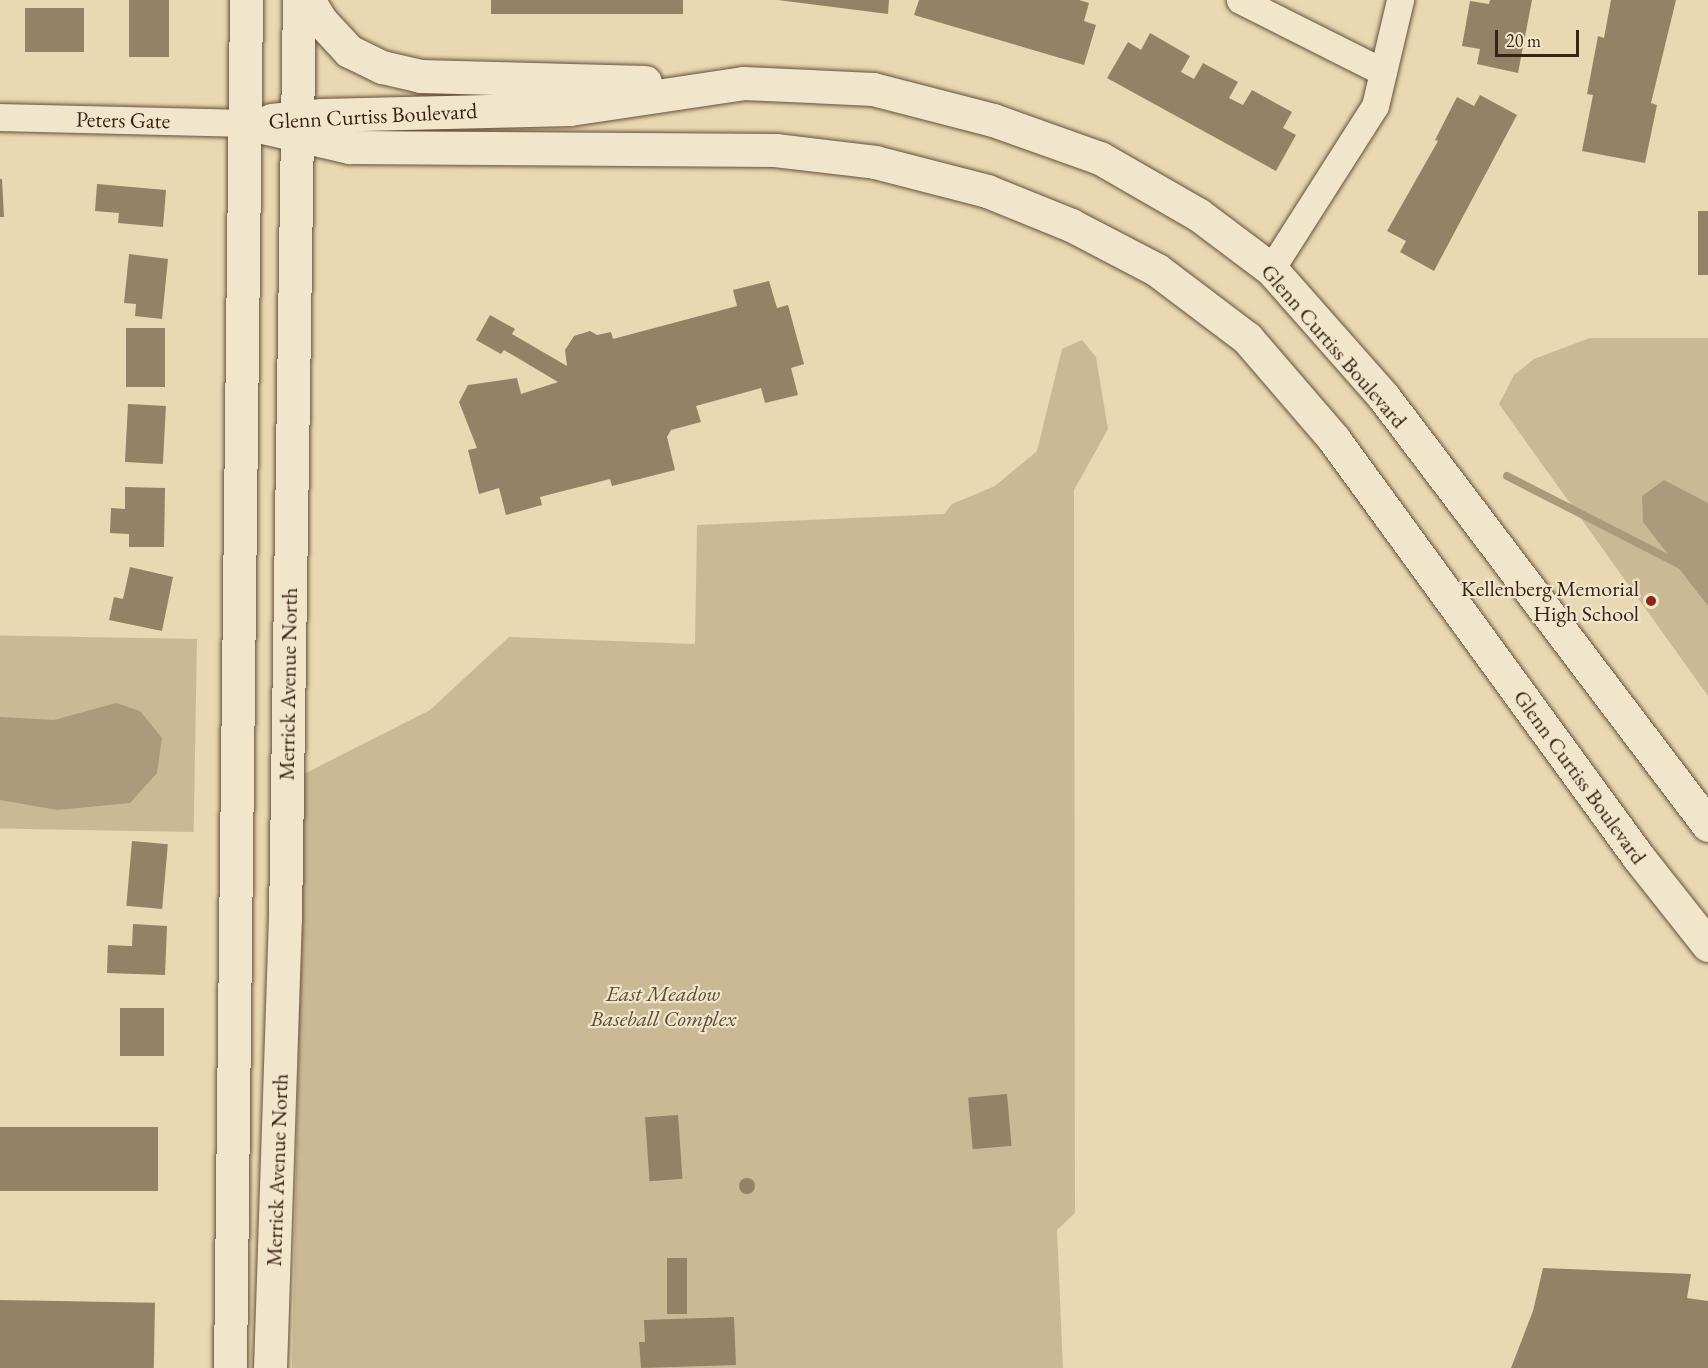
<!DOCTYPE html>
<style>
body{margin:0}
#map{position:relative;width:1708px;height:1368px;overflow:hidden;background:#e9d8b1;font-family:"EB Garamond",serif}
div>[style]{position:absolute}
.green>*{inset:0;background:#cbb996;transform-origin:0 0}
.water>*{inset:0;background:#ad9a7c}
.stream>*{height:8px;margin:-4px;padding:0 4px;transform-origin:4px;border-radius:4px;background:#ad9a7c}
.building>*{inset:0;background:#958166;transform-origin:0 0}
.round{border-radius:50%}
.roads{filter:drop-shadow(0 0 2px #65503c) drop-shadow(0 0 2px #65503c)}
.minor>*{height:27px;margin:-13.5px;padding:0 13.5px;transform-origin:13.5px;border-radius:13.5px;background:#f1e6cc}
.secondary>*{height:33px;margin:-16.5px;padding:0 16.5px;transform-origin:16.5px;border-radius:16.5px;background:#f1e6cc}
.dots>*{width:16px;height:16px;translate:-50% -50%;box-sizing:border-box;border:3px solid #f1e6cc;border-radius:50%}
span{translate:-50% -50%;white-space:nowrap;text-align:center;line-height:1.15;-webkit-text-stroke:4.5px #f1e6cc;paint-order:stroke}
.street-label{font-size:22px;color:#392215}
.poi-label{font-size:22px;color:#392215}
.right{translate:-100% -50%;text-align:right}
.park-label{font-size:22px;color:#5e4835;font-style:italic}
.scale{position:absolute;left:1495px;top:30px;width:84px;height:27px;box-sizing:border-box;border:3px solid #392215;border-top:0;padding-left:8px;font-size:18px;line-height:21px;white-space:nowrap;color:#392215;-webkit-text-stroke:4px #f1e6cc;paint-order:stroke}
</style>
<div id="map">
<div class="green">
<i style="clip-path:polygon(1590px 338px,1708px 338px,1708px 696px,1499px 404px,1514px 375px,1534px 359px)"></i>
<i style="clip-path:polygon(1082px 340px,1096px 357px,1108px 429px,1074px 490px,1075px 1213px,1057px 1230px,1063px 1368px,292px 1368px,304px 774px,430px 710px,509px 637px,695px 644px,697px 525px,944px 514px,952px 504px,995px 486px,1037px 451px,1062px 349px)"></i>
<i style="left:197px;top:639px;width:193px;height:197px;rotate:91deg"></i>
</div>
<div class="water">
<i style="clip-path:polygon(1664px 480px,1708px 503px,1708px 606px,1643px 522px,1642px 496px)"></i>
<i style="clip-path:polygon(116px 703px,140px 711px,162px 738px,157px 773px,130px 803px,57px 810px,0 800px,0 717px,54px 720px)"></i>
</div>
<div class="stream">
<i style="left:1507px;top:476px;width:195px;rotate:27.1deg"></i>
</div>
<div class="building">
<i style="left:129px;top:0;width:40px;height:57px"></i>
<i style="left:491px;top:0;width:192px;height:14px"></i>
<i style="clip-path:polygon(778px 0,889px 0,888px 14px)"></i>
<i style="clip-path:polygon(919px 0,1079px 0,1089px 3px,1084px 21px,1096px 25px,1084px 65px,914px 15px)"></i>
<i style="clip-path:polygon(1490px 0,1532px 0,1518px 73px,1477px 64px,1480px 49px,1462px 46px,1470px 1px,1489px 4px)"></i>
<i style="clip-path:polygon(1611px 0,1676px 0,1651px 103px,1657px 105px,1645px 163px,1582px 151px,1593px 95px,1587px 94px,1598px 36px,1604px 38px)"></i>
<i style="left:25px;top:8px;width:59px;height:44px"></i>
<i style="clip-path:polygon(1150px 33px,1190px 56px,1181px 72px,1194px 79px,1203px 63px,1238px 82px,1229px 98px,1243px 105px,1252px 90px,1292px 112px,1283px 128px,1296px 135px,1276px 171px,1107px 78px,1128px 42px,1141px 50px)"></i>
<i style="clip-path:polygon(1480px 95px,1517px 115px,1434px 271px,1400px 252px,1406px 241px,1387px 231px,1438px 141px,1435px 140px,1457px 97px,1474px 106px)"></i>
<i style="clip-path:polygon(0 179px,2px 179px,4px 217px,0 217px)"></i>
<i style="clip-path:polygon(97px 184px,166px 190px,163px 227px,118px 223px,119px 213px,95px 211px)"></i>
<i style="left:1698px;top:211px;width:10px;height:64px"></i>
<i style="clip-path:polygon(129px 254px,168px 259px,162px 319px,135px 316px,136px 304px,124px 303px)"></i>
<i style="clip-path:polygon(769px 281px,777px 308px,788px 305px,804px 364px,791px 368px,798px 395px,765px 403px,761px 388px,696px 406px,701px 422px,671px 430px,667px 437px,675px 470px,612px 486px,610px 479px,540px 497px,542px 505px,506px 515px,499px 488px,479px 494px,468px 450px,477px 448px,459px 402px,468px 385px,517px 378px,521px 394px,558px 382px,504px 350px,501px 354px,476px 340px,490px 315px,515px 329px,512px 334px,567px 366px,565px 350px,574px 336px,590px 331px,597px 335px,611px 332px,613px 339px,737px 306px,733px 290px)"></i>
<i style="left:126px;top:328px;width:39px;height:59px"></i>
<i style="left:128px;top:404px;width:38px;height:58px;rotate:3deg"></i>
<i style="clip-path:polygon(125px 487px,165px 488px,164px 547px,129px 547px,129px 534px,110px 533px,111px 508px,125px 509px)"></i>
<i style="clip-path:polygon(130px 567px,173px 577px,162px 631px,109px 620px,114px 597px,123px 599px)"></i>
<i style="left:132px;top:841px;width:36px;height:65px;rotate:5deg"></i>
<i style="clip-path:polygon(133px 924px,167px 926px,165px 975px,107px 973px,108px 945px,132px 946px)"></i>
<i style="left:120px;top:1008px;width:44px;height:48px"></i>
<i style="left:1007px;top:1094px;width:52px;height:39px;rotate:85deg"></i>
<i style="left:678px;top:1115px;width:64px;height:33px;rotate:86deg"></i>
<i style="left:0;top:1127px;width:158px;height:64px"></i>
<i class="round" style="left:739px;top:1178px;width:16px;height:16px"></i>
<i style="left:667px;top:1258px;width:20px;height:56px"></i>
<i style="clip-path:polygon(1543px 1268px,1691px 1274px,1687px 1298px,1708px 1301px,1708px 1368px,1511px 1368px,1533px 1311px)"></i>
<i style="left:0;top:1300px;width:155px;height:68px;rotate:1deg"></i>
<i style="clip-path:polygon(734px 1317px,736px 1365px,641px 1368px,639px 1342px,645px 1342px,644px 1320px)"></i>
</div>
<div class="roads">
<div class="minor">
<i style="left:1240px;top:0;width:160px;rotate:26.7deg"></i>
<i style="left:0;top:117px;width:245px;rotate:1.4deg"></i>
<i style="left:1271px;top:269px;width:193px;rotate:-57.5deg"></i>
<i style="left:1375px;top:106px;width:109px;rotate:-76.7deg"></i>
</div>
<div class="secondary">
<i style="left:308px;top:0;width:26px;rotate:58deg"></i>
<i style="left:322px;top:22px;width:40px;rotate:47deg"></i>
<i style="left:349px;top:51px;width:37px;rotate:26deg"></i>
<i style="left:382px;top:67px;width:39px;rotate:13deg"></i>
<i style="left:420px;top:76px;width:225px;rotate:1.5deg"></i>
<i style="left:271px;top:120px;width:51px;rotate:-5.6deg"></i>
<i style="left:322px;top:115px;width:248px;rotate:-1.4deg"></i>
<i style="left:570px;top:109px;width:175px;rotate:-8.5deg"></i>
<i style="left:743px;top:83px;width:130px;rotate:2.6deg"></i>
<i style="left:873px;top:89px;width:124px;rotate:14.5deg"></i>
<i style="left:993px;top:120px;width:114px;rotate:19.6deg"></i>
<i style="left:1100px;top:158px;width:114px;rotate:29.9deg"></i>
<i style="left:1199px;top:215px;width:90px;rotate:36.9deg"></i>
<i style="left:1271px;top:269px;width:169px;rotate:48.6deg"></i>
<i style="left:1383px;top:396px;width:538px;rotate:52.85deg"></i>
<i style="left:245px;top:123px;width:107px;rotate:13deg"></i>
<i style="left:349px;top:147px;width:426px;rotate:0.4deg"></i>
<i style="left:775px;top:150px;width:101px;rotate:6.8deg"></i>
<i style="left:875px;top:162px;width:116px;rotate:14.5deg"></i>
<i style="left:987px;top:191px;width:91px;rotate:22deg"></i>
<i style="left:1071px;top:225px;width:97px;rotate:27.6deg"></i>
<i style="left:1157px;top:270px;width:113px;rotate:37.1deg"></i>
<i style="left:1247px;top:338px;width:132px;rotate:49.3deg"></i>
<i style="left:1333px;top:438px;width:520px;rotate:53.92deg"></i>
<i style="left:1639px;top:858px;width:111px;rotate:51.6deg"></i>
<i style="left:230px;top:1368px;width:1368px;rotate:-89.33deg"></i>
<i style="left:270px;top:1368px;width:449px;rotate:-88.1deg"></i>
<i style="left:285px;top:919px;width:919px;rotate:-89.13deg"></i>
</div>
</div>
<div class="dots">
<i style="left:1651px;top:601px;background:#8f2418"></i>
</div>
<div class="street-label">
<span style="left:373px;top:116px;rotate:-3deg">Glenn Curtiss Boulevard</span>
<span style="left:123px;top:120px;rotate:1deg">Peters Gate</span>
<span style="left:1334px;top:346px;rotate:49deg">Glenn Curtiss Boulevard</span>
<span style="left:288px;top:684px;rotate:-89deg">Merrick Avenue North</span>
<span style="left:1580px;top:777px;rotate:54deg">Glenn Curtiss Boulevard</span>
<span style="left:277px;top:1170px;rotate:-88deg">Merrick Avenue North</span>
</div>
<div class="poi-label">
<span class="right" style="left:1639px;top:601px">Kellenberg Memorial<br>High School</span>
</div>
<div class="park-label">
<span style="left:663px;top:1006px">East Meadow<br>Baseball Complex</span>
</div>
<div class="scale">20 m</div>
</div>
